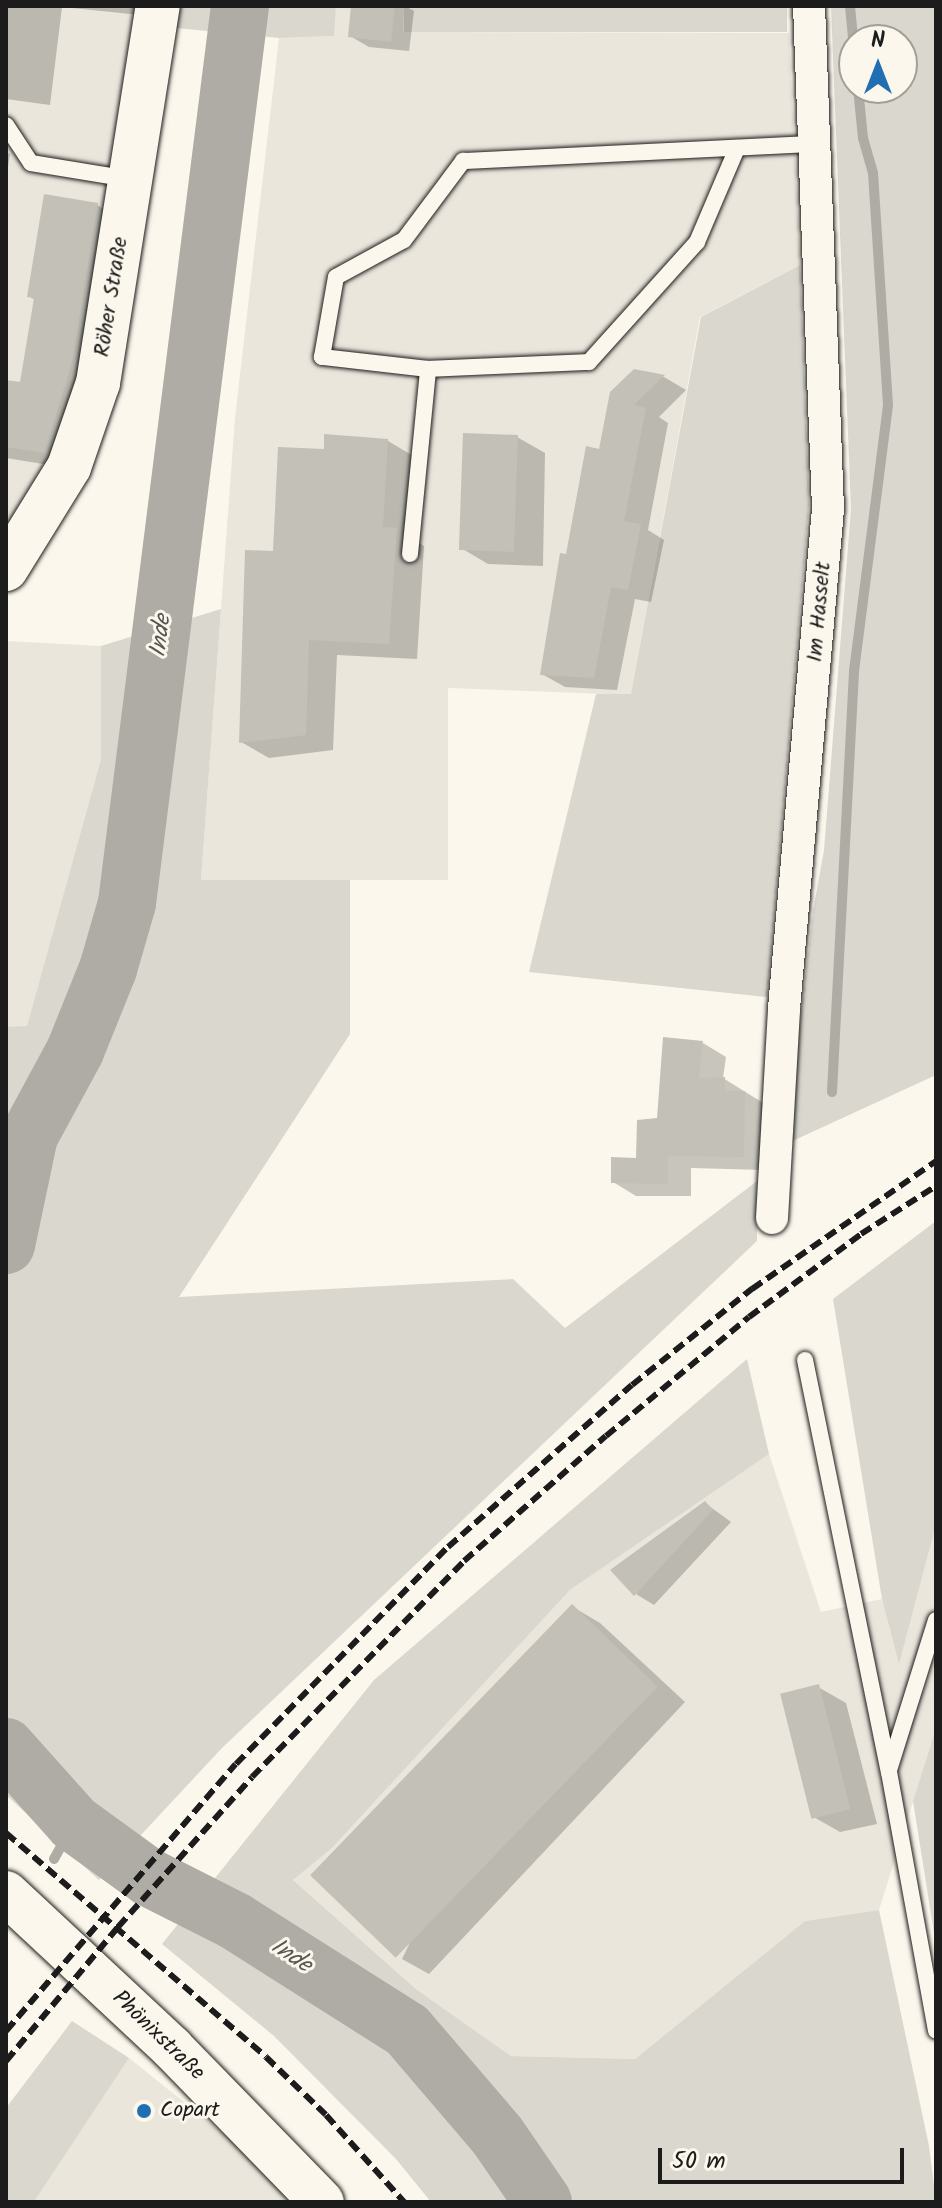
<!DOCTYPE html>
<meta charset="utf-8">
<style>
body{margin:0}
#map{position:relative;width:942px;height:2208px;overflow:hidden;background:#fbf7ec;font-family:Kalam,sans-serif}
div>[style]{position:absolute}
.built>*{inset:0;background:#eae6dc}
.green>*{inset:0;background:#dad7ce;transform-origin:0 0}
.shadow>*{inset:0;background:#0003}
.stream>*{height:10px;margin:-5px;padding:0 5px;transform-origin:5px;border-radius:5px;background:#afaca5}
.river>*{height:58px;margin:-29px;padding:0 29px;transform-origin:29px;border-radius:29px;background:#afaca5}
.building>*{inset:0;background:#c3c0b8;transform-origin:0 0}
.roads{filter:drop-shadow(0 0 2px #1c1c1c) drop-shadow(0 0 2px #1c1c1c)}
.service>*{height:16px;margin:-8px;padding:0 8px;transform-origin:8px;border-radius:8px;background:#fbf7ec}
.minor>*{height:32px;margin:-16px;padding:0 16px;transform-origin:16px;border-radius:16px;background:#fbf7ec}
.secondary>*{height:44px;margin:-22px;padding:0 22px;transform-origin:22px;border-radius:22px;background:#fbf7ec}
.rail>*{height:6px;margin-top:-3px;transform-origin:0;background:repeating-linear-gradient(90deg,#1c1c1c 0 12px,transparent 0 18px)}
.dots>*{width:22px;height:22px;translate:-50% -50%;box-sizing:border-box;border:4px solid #fbf7ec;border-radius:50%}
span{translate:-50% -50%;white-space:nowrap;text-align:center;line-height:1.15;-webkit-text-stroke:6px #fbf7ec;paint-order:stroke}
.street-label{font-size:22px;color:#1c1c1c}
.poi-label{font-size:22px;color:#1c1c1c}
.left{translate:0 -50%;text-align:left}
.water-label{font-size:24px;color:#575653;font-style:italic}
.frame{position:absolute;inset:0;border:8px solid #1c1c1c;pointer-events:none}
.north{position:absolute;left:838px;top:24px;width:80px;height:80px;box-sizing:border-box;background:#fbf7ec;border:2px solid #a29f99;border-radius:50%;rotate:0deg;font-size:22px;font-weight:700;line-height:32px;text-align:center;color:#1c1c1c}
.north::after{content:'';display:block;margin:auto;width:28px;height:36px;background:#1f6fb2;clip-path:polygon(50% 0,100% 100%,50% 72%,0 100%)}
.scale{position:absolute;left:658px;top:2148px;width:246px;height:36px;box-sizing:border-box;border:4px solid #1c1c1c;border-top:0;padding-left:10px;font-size:24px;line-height:28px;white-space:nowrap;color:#1c1c1c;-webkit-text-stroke:6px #fbf7ec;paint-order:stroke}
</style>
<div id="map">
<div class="built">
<i style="clip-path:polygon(6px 6px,145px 6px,90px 382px,6px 541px)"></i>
<i style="clip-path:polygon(336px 6px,404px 6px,403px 32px,789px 33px,800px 265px,700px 317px,631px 695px,448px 688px,448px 880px,201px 880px,235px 418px,279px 38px,333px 36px)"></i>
<i style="clip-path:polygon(6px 641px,101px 646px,101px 759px,27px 1027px,6px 1027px)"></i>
<i style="clip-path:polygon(769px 1454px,821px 1612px,882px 1599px,899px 1663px,936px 1525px,936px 1728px,879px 1910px,805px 1921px,635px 2059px,511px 2056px,416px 1989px,293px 1880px,331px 1849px,570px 1590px)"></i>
<i style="clip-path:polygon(129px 2058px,260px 2163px,294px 2202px,34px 2202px)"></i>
</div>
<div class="green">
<i style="clip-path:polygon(179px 6px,336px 6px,334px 36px,279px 38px,176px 28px)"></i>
<i style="left:404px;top:6px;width:383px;height:26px"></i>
<i style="clip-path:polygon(evenodd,831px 6px,936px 6px,936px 1075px,786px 1144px,813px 911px,824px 850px,851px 509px,831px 6px,854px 40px,902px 40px,902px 88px,854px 88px,854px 40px)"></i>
<i style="clip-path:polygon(800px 265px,809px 505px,767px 997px,529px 972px,596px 694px,631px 694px,701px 317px)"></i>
<i style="clip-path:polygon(221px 609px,201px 880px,350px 880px,350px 1034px,179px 1297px,513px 1279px,565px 1328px,757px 1181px,757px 1241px,222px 1748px,99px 1880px,6px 1795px,6px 1027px,27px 1026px,101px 759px,101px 646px)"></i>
<i style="clip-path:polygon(936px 1221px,936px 1525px,899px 1664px,882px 1599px,833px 1299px)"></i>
<i style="clip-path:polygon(747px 1359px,769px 1454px,570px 1590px,331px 1849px,293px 1880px,416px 1989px,511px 2056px,635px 2059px,805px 1921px,879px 1910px,929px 2146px,936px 2202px,431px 2202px,396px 2159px,274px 2036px,162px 1944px,374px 1680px)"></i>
<i style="clip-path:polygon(936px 1728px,936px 1946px,913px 1801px)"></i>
<i style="clip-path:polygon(72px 2021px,129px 2058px,34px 2202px,6px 2202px,6px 2108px)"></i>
</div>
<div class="shadow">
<i style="clip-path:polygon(6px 6px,162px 6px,160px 17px,62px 7px,50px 105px,6px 99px)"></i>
<i style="clip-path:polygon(353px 6px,405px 6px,414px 11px,409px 51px,369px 47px,350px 36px)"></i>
<i style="clip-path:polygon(6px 152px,10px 154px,6px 180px)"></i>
<i style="clip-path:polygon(97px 205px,126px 222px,74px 469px,6px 458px,6px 382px,21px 384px,35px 300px,29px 296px)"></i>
<i style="clip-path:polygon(634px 372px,664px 377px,686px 390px,659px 417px,668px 423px,648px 530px,664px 540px,651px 602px,635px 599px,617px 690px,565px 687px,542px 674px,567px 557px,600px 451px)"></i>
<i style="clip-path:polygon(517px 437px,545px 453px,543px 566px,488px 564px,461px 548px)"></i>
<i style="clip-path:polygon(388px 441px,415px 457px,410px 538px,424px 546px,417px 659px,337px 655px,333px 750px,269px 758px,241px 742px,275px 553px,325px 451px)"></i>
<i style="clip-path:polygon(703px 1043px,726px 1057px,723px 1078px,768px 1106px,767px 1170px,691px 1168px,691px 1196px,636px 1196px,613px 1182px,638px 1160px)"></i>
<i style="clip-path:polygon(705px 1503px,731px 1522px,654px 1605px,636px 1594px)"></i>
<i style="clip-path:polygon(573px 1607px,600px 1623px,685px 1702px,429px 1974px,402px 1959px)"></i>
<i style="clip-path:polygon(818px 1687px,846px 1703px,877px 1824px,840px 1832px,812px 1816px)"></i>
</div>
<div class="stream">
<i style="left:850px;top:6px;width:42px;rotate:84.6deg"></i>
<i style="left:832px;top:1092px;width:422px;rotate:-87deg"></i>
<i style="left:854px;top:671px;width:268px;rotate:-82.7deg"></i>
<i style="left:888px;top:405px;width:232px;rotate:-93.7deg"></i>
<i style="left:873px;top:173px;width:36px;rotate:-106deg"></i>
<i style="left:863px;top:138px;width:50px;rotate:-95.7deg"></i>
<i style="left:54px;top:1859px;width:41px;rotate:-60.9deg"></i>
</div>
<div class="river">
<i style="left:6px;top:1245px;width:111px;rotate:-78.1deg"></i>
<i style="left:29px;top:1136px;width:97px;rotate:-61.6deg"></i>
<i style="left:75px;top:1051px;width:88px;rotate:-68.1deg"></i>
<i style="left:108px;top:969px;width:69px;rotate:-73.9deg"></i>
<i style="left:127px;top:903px;width:904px;rotate:-82.82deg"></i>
<i style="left:6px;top:1747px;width:102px;rotate:48.2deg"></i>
<i style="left:74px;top:1823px;width:94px;rotate:35.9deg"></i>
<i style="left:150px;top:1878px;width:95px;rotate:26.8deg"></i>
<i style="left:235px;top:1921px;width:204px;rotate:32.4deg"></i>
<i style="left:407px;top:2030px;width:138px;rotate:49.4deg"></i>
<i style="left:497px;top:2135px;width:81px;rotate:55.5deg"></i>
</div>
<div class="building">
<i style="clip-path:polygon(351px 6px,395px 6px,391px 42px,348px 37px)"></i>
<i style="clip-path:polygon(44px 194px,98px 203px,73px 358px,45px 453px,6px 447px,6px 380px,20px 382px,34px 298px,27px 297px)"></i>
<i style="clip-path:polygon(634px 369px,665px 375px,634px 405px,646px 408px,624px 521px,641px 524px,628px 590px,611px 587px,594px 678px,540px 675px,560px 553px,566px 554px,586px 446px,599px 449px,610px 392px)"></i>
<i style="left:463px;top:433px;width:55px;height:117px;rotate:2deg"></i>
<i style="clip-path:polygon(324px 434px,388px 439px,383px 527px,397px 528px,389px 644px,309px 640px,306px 735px,239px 743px,245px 550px,273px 551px,278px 447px,324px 449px)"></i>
<i style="clip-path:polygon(663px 1037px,703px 1041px,699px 1078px,725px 1077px,725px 1091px,745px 1091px,744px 1157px,668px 1156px,668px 1184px,611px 1183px,611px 1157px,636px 1158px,637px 1120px,657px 1118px)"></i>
<i style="clip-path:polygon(705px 1501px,713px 1510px,634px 1596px,610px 1570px)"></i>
<i style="left:572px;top:1604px;width:119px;height:377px;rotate:44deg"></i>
<i style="left:819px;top:1684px;width:129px;height:40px;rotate:76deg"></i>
</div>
<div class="roads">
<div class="service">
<i style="left:6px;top:125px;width:45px;rotate:56.7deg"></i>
<i style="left:31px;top:163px;width:99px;rotate:9.3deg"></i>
<i style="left:428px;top:369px;width:161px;rotate:-2.5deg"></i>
<i style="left:589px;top:362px;width:161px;rotate:-48deg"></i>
<i style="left:697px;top:242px;width:102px;rotate:-66.9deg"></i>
<i style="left:410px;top:554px;width:186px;rotate:-84.4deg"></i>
<i style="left:428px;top:369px;width:107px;rotate:-173.5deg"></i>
<i style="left:322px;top:357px;width:81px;rotate:-80.1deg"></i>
<i style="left:336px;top:277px;width:77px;rotate:-28.6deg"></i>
<i style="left:404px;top:240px;width:99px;rotate:-53.2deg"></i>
<i style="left:463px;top:161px;width:350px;rotate:-2.8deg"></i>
<i style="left:805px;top:1360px;width:420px;rotate:78.5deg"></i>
<i style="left:889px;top:1772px;width:263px;rotate:79.7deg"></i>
<i style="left:889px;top:1770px;width:157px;rotate:-72.6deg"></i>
</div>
<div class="minor">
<i style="left:772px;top:1218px;width:210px;rotate:-86.7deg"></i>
<i style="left:784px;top:1008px;width:501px;rotate:-84.96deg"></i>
<i style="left:828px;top:509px;width:503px;rotate:-92.16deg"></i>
</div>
<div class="secondary">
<i style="left:6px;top:569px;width:120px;rotate:-58.3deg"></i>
<i style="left:69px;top:467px;width:89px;rotate:-71deg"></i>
<i style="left:98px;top:383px;width:382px;rotate:-81deg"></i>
<i style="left:6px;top:1893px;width:227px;rotate:43deg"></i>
<i style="left:172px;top:2048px;width:215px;rotate:45.8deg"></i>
</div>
</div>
<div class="rail">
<i style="left:6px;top:1833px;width:343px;rotate:40.7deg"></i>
<i style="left:266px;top:2057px;width:83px;rotate:44deg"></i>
<i style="left:326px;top:2115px;width:117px;rotate:48.1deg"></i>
<i style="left:6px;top:2031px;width:352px;rotate:-49.3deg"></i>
<i style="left:236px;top:1764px;width:303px;rotate:-45.7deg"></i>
<i style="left:448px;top:1547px;width:245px;rotate:-41.4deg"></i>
<i style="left:632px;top:1385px;width:154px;rotate:-38.7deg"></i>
<i style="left:752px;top:1289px;width:224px;rotate:-34.8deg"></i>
<i style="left:6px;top:2061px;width:175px;rotate:-50.1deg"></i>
<i style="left:118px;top:1927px;width:201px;rotate:-48.2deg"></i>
<i style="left:252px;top:1777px;width:303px;rotate:-45.5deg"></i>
<i style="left:464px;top:1561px;width:189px;rotate:-41.4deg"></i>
<i style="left:606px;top:1436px;width:186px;rotate:-39.8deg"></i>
<i style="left:749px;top:1317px;width:139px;rotate:-36.5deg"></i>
<i style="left:861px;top:1234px;width:89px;rotate:-32.6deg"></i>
</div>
<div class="dots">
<i style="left:144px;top:2111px;background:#1f6fb2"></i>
</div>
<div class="street-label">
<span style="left:112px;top:297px;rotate:-81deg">Röher Straße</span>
<span style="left:820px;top:612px;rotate:-85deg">Im Hasselt</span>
<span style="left:158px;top:2036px;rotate:44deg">Phönixstraße</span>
</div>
<div class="poi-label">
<span class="left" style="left:160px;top:2111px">Copart</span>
</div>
<div class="water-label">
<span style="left:161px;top:636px;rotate:-83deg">Inde</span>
<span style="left:291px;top:1956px;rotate:33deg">Inde</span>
</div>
<div class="frame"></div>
<div class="north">N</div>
<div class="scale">50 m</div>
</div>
